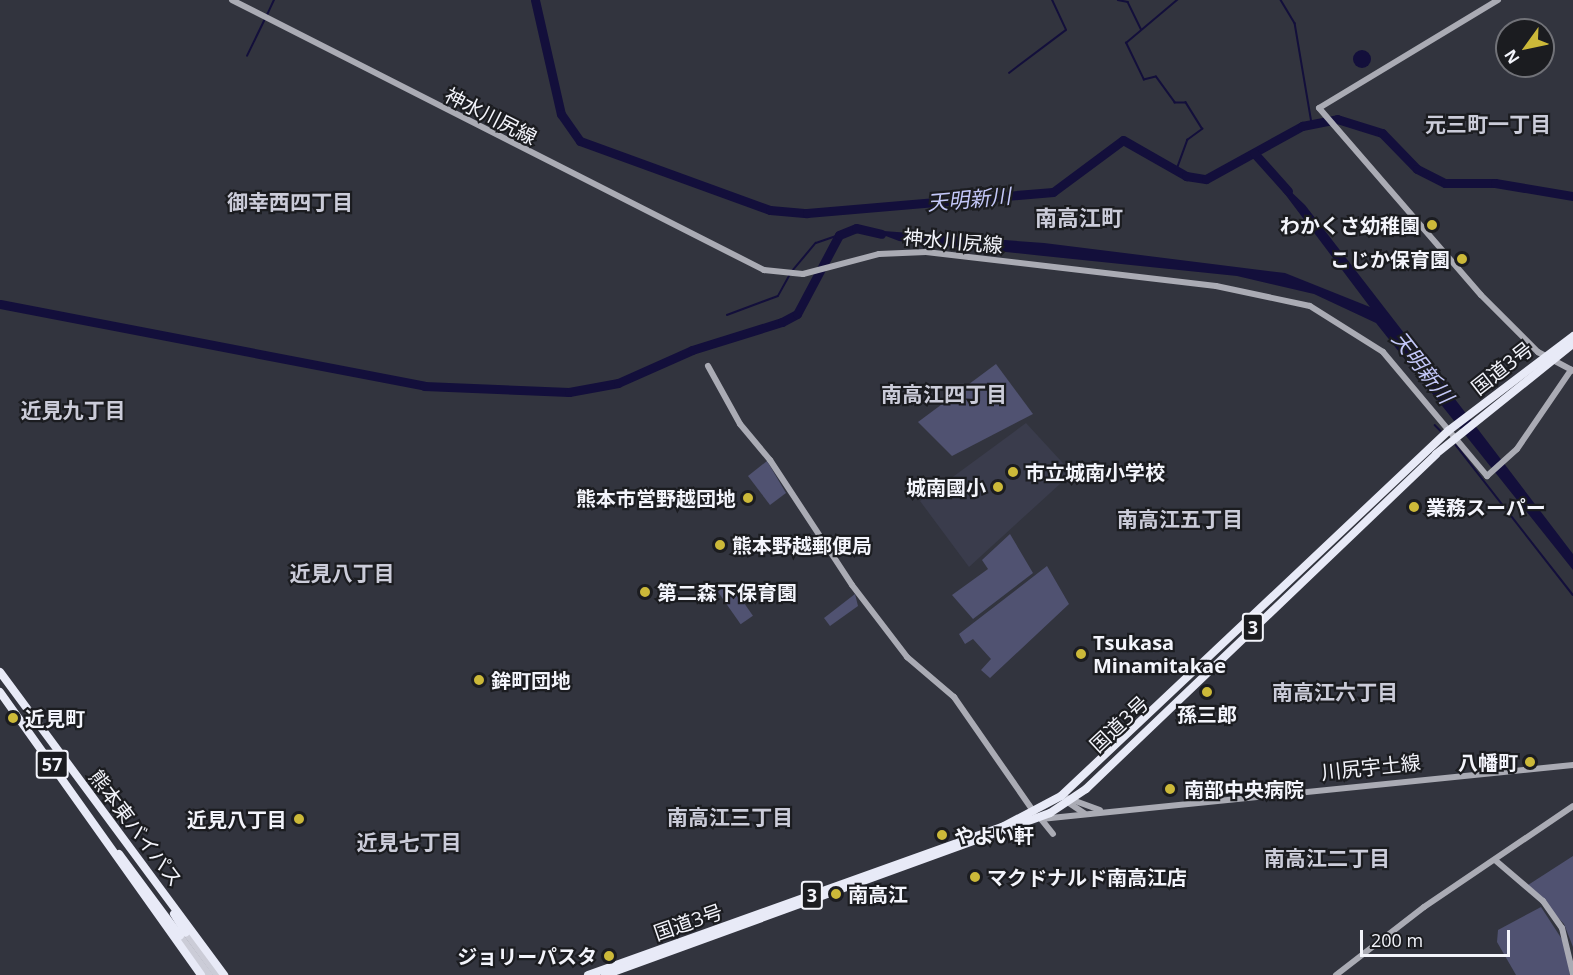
<!DOCTYPE html>
<meta charset="utf-8">
<style>
body{margin:0}
#map{position:relative;width:1573px;height:975px;overflow:hidden;background:#32343e;font-family:"Open Sans","Noto Sans JP",sans-serif}
div>[style]{position:absolute}
.built>*{inset:0;background:#3a3c4c}
.green>*{inset:0;background:#505271;transform-origin:0 0}
.water>*{inset:0;background:#130f3b}
.round{border-radius:50%}
.stream>*{height:1.5px;margin:-0.75px;padding:0 0.75px;transform-origin:0.75px;border-radius:0.75px;background:#130f3b}
.river>*{height:9px;margin:-4.5px;padding:0 4.5px;transform-origin:4.5px;border-radius:4.5px;background:#130f3b}
.secondary>*{height:6px;margin:-3px;padding:0 3px;transform-origin:3px;border-radius:3px;background:#aaabb4}
.primary>*{height:7px;margin:-3.5px;padding:0 3.5px;transform-origin:3.5px;border-radius:3.5px;background:#cbccd7}
.highway>*{height:8px;margin:-4px;padding:0 4px;transform-origin:4px;border-radius:4px;background:#e8eaf7}
.dots>*{width:16px;height:16px;translate:-50% -50%;box-sizing:border-box;border:3px solid #1b1c20;border-radius:50%}
span{translate:-50% -50%;white-space:nowrap;text-align:center;line-height:1.15;-webkit-text-stroke:4.5px #1b1c20;paint-order:stroke}
.shield-label span{padding:2px 4px;background:#1b1c20;border:2px solid;border-radius:4px;-webkit-text-stroke-width:0}
.shield-label{font-size:18px;color:#f3f4fb;font-weight:700}
.street-label{font-size:20px;color:#f3f4fb}
.poi-label{font-size:20px;color:#f3f4fb;font-weight:700}
.right{translate:-100% -50%;text-align:right}
.left{translate:0 -50%;text-align:left}
.neighbourhood-label{font-size:21px;color:#cbccd9;font-weight:700}
.water-label{font-size:21px;color:#c4c8f9;font-style:italic}
.quarter-label{font-size:22px;color:#cbccd9;font-weight:700}
.north{position:absolute;left:1495px;top:18px;width:60px;height:60px;box-sizing:border-box;background:#1b1c20;border:2px solid #717278;border-radius:50%;rotate:237deg;font-size:16px;font-weight:700;line-height:24px;text-align:center;color:#f3f4fb}
.north::after{content:'';display:block;margin:auto;width:21px;height:27px;background:#ccb939;clip-path:polygon(50% 0,100% 100%,50% 72%,0 100%)}
.scale{position:absolute;left:1360px;top:930px;width:150px;height:27px;box-sizing:border-box;border:3px solid #f3f4fb;border-top:0;padding-left:8px;font-size:18px;line-height:21px;white-space:nowrap;color:#f3f4fb;-webkit-text-stroke:4px #1b1c20;paint-order:stroke}
</style>
<div id="map">
<div class="built">
<i style="clip-path:polygon(1026px 423px,1072px 473px,969px 567px,920px 501px)"></i>
</div>
<div class="green">
<i style="clip-path:polygon(996px 364px,1033px 414px,952px 456px,918px 422px)"></i>
<i style="clip-path:polygon(767px 461px,786px 493px,770px 505px,748px 476px)"></i>
<i style="clip-path:polygon(1010px 534px,1033px 573px,973px 619px,952px 595px,988px 569px,982px 560px)"></i>
<i style="clip-path:polygon(1047px 566px,1069px 604px,990px 678px,981px 670px,991px 659px,973px 639px,965px 644px,959px 634px)"></i>
<i style="left:730px;top:583px;width:40px;height:15px;rotate:55deg"></i>
<i style="clip-path:polygon(855px 594px,858px 606px,830px 626px,824px 618px)"></i>
<i style="clip-path:polygon(1573px 856px,1573px 947px,1564px 924px,1528px 885px)"></i>
<i style="clip-path:polygon(1541px 907px,1565px 944px,1570px 975px,1516px 975px,1497px 942px,1498px 930px)"></i>
</div>
<div class="water">
<i class="round" style="left:1353px;top:50px;width:18px;height:18px"></i>
<i style="clip-path:polygon(1263px 165px,1305px 205px,1445px 386px,1573px 554px,1573px 570px,1376px 323px,1314px 294px,1237px 276px,899px 241px,870px 230px,1044px 243px,1285px 273px,1370px 307px)"></i>
</div>
<div class="stream">
<i style="left:1118px;top:0;width:10px;rotate:11deg"></i>
<i style="left:1128px;top:2px;width:30px;rotate:64deg"></i>
<i style="left:1281px;top:0;width:27px;rotate:59deg"></i>
<i style="left:1295px;top:23px;width:101px;rotate:80.4deg"></i>
<i style="left:267px;top:15px;width:17px;rotate:-65deg"></i>
<i style="left:247px;top:56px;width:41px;rotate:-64.1deg"></i>
<i style="left:1009px;top:73px;width:71px;rotate:-37deg"></i>
<i style="left:1066px;top:30px;width:33px;rotate:-115deg"></i>
<i style="left:1176px;top:171px;width:33px;rotate:-70deg"></i>
<i style="left:1187px;top:140px;width:19px;rotate:-36deg"></i>
<i style="left:1202px;top:129px;width:31px;rotate:-122deg"></i>
<i style="left:1186px;top:103px;width:11px;rotate:180deg"></i>
<i style="left:1175px;top:103px;width:32px;rotate:-126deg"></i>
<i style="left:1156px;top:77px;width:12px;rotate:166deg"></i>
<i style="left:1144px;top:80px;width:41px;rotate:-115.9deg"></i>
<i style="left:1126px;top:43px;width:67px;rotate:-40.1deg"></i>
<i style="left:793px;top:270px;width:35px;rotate:-50deg"></i>
<i style="left:816px;top:243px;width:24px;rotate:-19deg"></i>
<i style="left:727px;top:315px;width:54px;rotate:-20.4deg"></i>
<i style="left:778px;top:296px;width:23px;rotate:-61deg"></i>
<i style="left:1435px;top:425px;width:8px;rotate:45deg"></i>
<i style="left:1456px;top:445px;width:190px;rotate:52deg"></i>
</div>
<div class="river">
<i style="left:535px;top:0;width:117px;rotate:77.2deg"></i>
<i style="left:561px;top:114px;width:33px;rotate:55deg"></i>
<i style="left:580px;top:141px;width:202px;rotate:20deg"></i>
<i style="left:770px;top:210px;width:37px;rotate:5deg"></i>
<i style="left:807px;top:213px;width:247px;rotate:-4.9deg"></i>
<i style="left:1053px;top:192px;width:87px;rotate:-36.6deg"></i>
<i style="left:1123px;top:140px;width:73px;rotate:29.7deg"></i>
<i style="left:1186px;top:176px;width:20px;rotate:9deg"></i>
<i style="left:1206px;top:179px;width:110px;rotate:-28.9deg"></i>
<i style="left:1302px;top:126px;width:36px;rotate:-11deg"></i>
<i style="left:1337px;top:119px;width:47px;rotate:17.3deg"></i>
<i style="left:1382px;top:133px;width:50px;rotate:45.8deg"></i>
<i style="left:1417px;top:169px;width:31px;rotate:27deg"></i>
<i style="left:1445px;top:183px;width:50px"></i>
<i style="left:1495px;top:183px;width:79px;rotate:9.5deg"></i>
<i style="left:1254px;top:153px;width:51px;rotate:48.2deg"></i>
<i style="left:0;top:304px;width:432px;rotate:10.9deg"></i>
<i style="left:424px;top:386px;width:145px;rotate:2.4deg"></i>
<i style="left:569px;top:392px;width:50px;rotate:-10.4deg"></i>
<i style="left:618px;top:383px;width:81px;rotate:-24deg"></i>
<i style="left:692px;top:350px;width:94px;rotate:-17.3deg"></i>
<i style="left:782px;top:322px;width:17px;rotate:-28deg"></i>
<i style="left:797px;top:314px;width:89px;rotate:-62deg"></i>
<i style="left:839px;top:235px;width:18px;rotate:-22deg"></i>
<i style="left:856px;top:228px;width:26px;rotate:13deg"></i>
</div>
<div class="secondary">
<i style="left:232px;top:0;width:597px;rotate:26.91deg"></i>
<i style="left:764px;top:270px;width:39px;rotate:6deg"></i>
<i style="left:803px;top:274px;width:79px;rotate:-14.7deg"></i>
<i style="left:879px;top:254px;width:47px;rotate:-2.4deg"></i>
<i style="left:926px;top:252px;width:292px;rotate:6.7deg"></i>
<i style="left:1216px;top:286px;width:96px;rotate:12deg"></i>
<i style="left:1310px;top:306px;width:86px;rotate:32.2deg"></i>
<i style="left:1383px;top:352px;width:162px;rotate:50deg"></i>
<i style="left:1487px;top:476px;width:40px;rotate:-42deg"></i>
<i style="left:1517px;top:449px;width:96px;rotate:-55.6deg"></i>
<i style="left:1498px;top:0;width:209px;rotate:148.9deg"></i>
<i style="left:1319px;top:108px;width:247px;rotate:49.1deg"></i>
<i style="left:1481px;top:295px;width:81px;rotate:45deg"></i>
<i style="left:1538px;top:352px;width:40px;rotate:28deg"></i>
<i style="left:708px;top:366px;width:66px;rotate:61.1deg"></i>
<i style="left:740px;top:424px;width:47px;rotate:50.2deg"></i>
<i style="left:770px;top:460px;width:149px;rotate:56.7deg"></i>
<i style="left:852px;top:585px;width:91px;rotate:52.6deg"></i>
<i style="left:907px;top:657px;width:62px;rotate:40.4deg"></i>
<i style="left:954px;top:697px;width:140px;rotate:55.2deg"></i>
<i style="left:1067px;top:798px;width:35px;rotate:20deg"></i>
<i style="left:1066px;top:801px;width:22px;rotate:34deg"></i>
<i style="left:1041px;top:819px;width:535px;rotate:-5.8deg"></i>
<i style="left:1041px;top:819px;width:19px;rotate:51deg"></i>
<i style="left:1495px;top:860px;width:63px;rotate:40.5deg"></i>
<i style="left:1543px;top:901px;width:33px;rotate:55deg"></i>
<i style="left:1562px;top:928px;width:47px;rotate:76.6deg"></i>
<i style="left:1336px;top:975px;width:111px;rotate:-37.7deg"></i>
<i style="left:1424px;top:907px;width:180px;rotate:-34.1deg"></i>
</div>
<div class="primary">
<i style="left:186px;top:933px;width:52px;rotate:53.6deg"></i>
<i style="left:180px;top:936px;width:49px;rotate:53.4deg"></i>
</div>
<div class="highway">
<i style="left:0;top:672px;width:377px;rotate:53.5deg"></i>
<i style="left:0;top:692px;width:347px;rotate:54.6deg"></i>
<i style="left:119px;top:854px;width:102px;rotate:53.4deg"></i>
<i style="left:174px;top:914px;width:22px;rotate:58deg"></i>
<i style="left:588px;top:975px;width:440px;rotate:-19.7deg"></i>
<i style="left:1002px;top:827px;width:67px;rotate:-27.7deg"></i>
<i style="left:1061px;top:796px;width:532px;rotate:-43.32deg"></i>
<i style="left:1448px;top:431px;width:157px;rotate:-37.2deg"></i>
<i style="left:605px;top:975px;width:474px;rotate:-20deg"></i>
<i style="left:1050px;top:813px;width:43px;rotate:-33.7deg"></i>
<i style="left:1086px;top:789px;width:484px;rotate:-43.7deg"></i>
<i style="left:1436px;top:454px;width:176px;rotate:-38.8deg"></i>
</div>
<div class="dots">
<i style="left:1432px;top:225px;background:#ccb939"></i>
<i style="left:1462px;top:259px;background:#ccb939"></i>
<i style="left:1013px;top:472px;background:#ccb939"></i>
<i style="left:998px;top:487px;background:#ccb939"></i>
<i style="left:748px;top:498px;background:#ccb939"></i>
<i style="left:1414px;top:507px;background:#ccb939"></i>
<i style="left:720px;top:545px;background:#ccb939"></i>
<i style="left:645px;top:592px;background:#ccb939"></i>
<i style="left:1081px;top:654px;background:#ccb939"></i>
<i style="left:479px;top:680px;background:#ccb939"></i>
<i style="left:1207px;top:692px;background:#ccb939"></i>
<i style="left:13px;top:718px;background:#ccb939"></i>
<i style="left:1530px;top:762px;background:#ccb939"></i>
<i style="left:1170px;top:789px;background:#ccb939"></i>
<i style="left:299px;top:819px;background:#ccb939"></i>
<i style="left:942px;top:835px;background:#ccb939"></i>
<i style="left:975px;top:877px;background:#ccb939"></i>
<i style="left:836px;top:894px;background:#ccb939"></i>
<i style="left:609px;top:956px;background:#ccb939"></i>
</div>
<div class="shield-label">
<span style="left:1253px;top:627px">3</span>
<span style="left:52px;top:764px">57</span>
<span style="left:812px;top:895px">3</span>
</div>
<div class="street-label">
<span style="left:491px;top:116px;rotate:27deg">神水川尻線</span>
<span style="left:953px;top:241px;rotate:5deg">神水川尻線</span>
<span style="left:1502px;top:368px;rotate:-38deg">国道3号</span>
<span style="left:1119px;top:724px;rotate:-43deg">国道3号</span>
<span style="left:1371px;top:767px;rotate:-6deg">川尻宇土線</span>
<span style="left:136px;top:828px;rotate:53deg">熊本東バイパス</span>
<span style="left:688px;top:922px;rotate:-19deg">国道3号</span>
</div>
<div class="poi-label">
<span class="right" style="left:1420px;top:225px">わかくさ幼稚園</span>
<span class="right" style="left:1450px;top:259px">こじか保育園</span>
<span class="left" style="left:1025px;top:472px">市立城南小学校</span>
<span class="right" style="left:986px;top:487px">城南國小</span>
<span class="right" style="left:736px;top:498px">熊本市営野越団地</span>
<span class="left" style="left:1426px;top:507px">業務スーパー</span>
<span class="left" style="left:732px;top:545px">熊本野越郵便局</span>
<span class="left" style="left:657px;top:592px">第二森下保育園</span>
<span class="left" style="left:1093px;top:654px">Tsukasa<br>Minamitakae</span>
<span class="left" style="left:491px;top:680px">鉾町団地</span>
<span style="left:1207px;top:714px">孫三郎</span>
<span class="left" style="left:25px;top:718px">近見町</span>
<span class="right" style="left:1518px;top:762px">八幡町</span>
<span class="left" style="left:1184px;top:789px">南部中央病院</span>
<span class="right" style="left:287px;top:819px">近見八丁目</span>
<span class="left" style="left:954px;top:835px">やよい軒</span>
<span class="left" style="left:987px;top:877px">マクドナルド南高江店</span>
<span class="left" style="left:848px;top:894px">南高江</span>
<span class="right" style="left:597px;top:956px">ジョリーパスタ</span>
</div>
<div class="neighbourhood-label">
<span style="left:1488px;top:124px">元三町一丁目</span>
<span style="left:290px;top:202px">御幸西四丁目</span>
<span style="left:944px;top:394px">南高江四丁目</span>
<span style="left:73px;top:410px">近見九丁目</span>
<span style="left:1180px;top:519px">南高江五丁目</span>
<span style="left:342px;top:573px">近見八丁目</span>
<span style="left:1335px;top:692px">南高江六丁目</span>
<span style="left:730px;top:817px">南高江三丁目</span>
<span style="left:409px;top:842px">近見七丁目</span>
<span style="left:1327px;top:858px">南高江二丁目</span>
</div>
<div class="water-label">
<span style="left:969px;top:199px;rotate:-5deg">天明新川</span>
<span style="left:1423px;top:367px;rotate:52deg">天明新川</span>
</div>
<div class="quarter-label">
<span style="left:1079px;top:218px">南高江町</span>
</div>
<div class="north">N</div>
<div class="scale">200 m</div>
</div>
